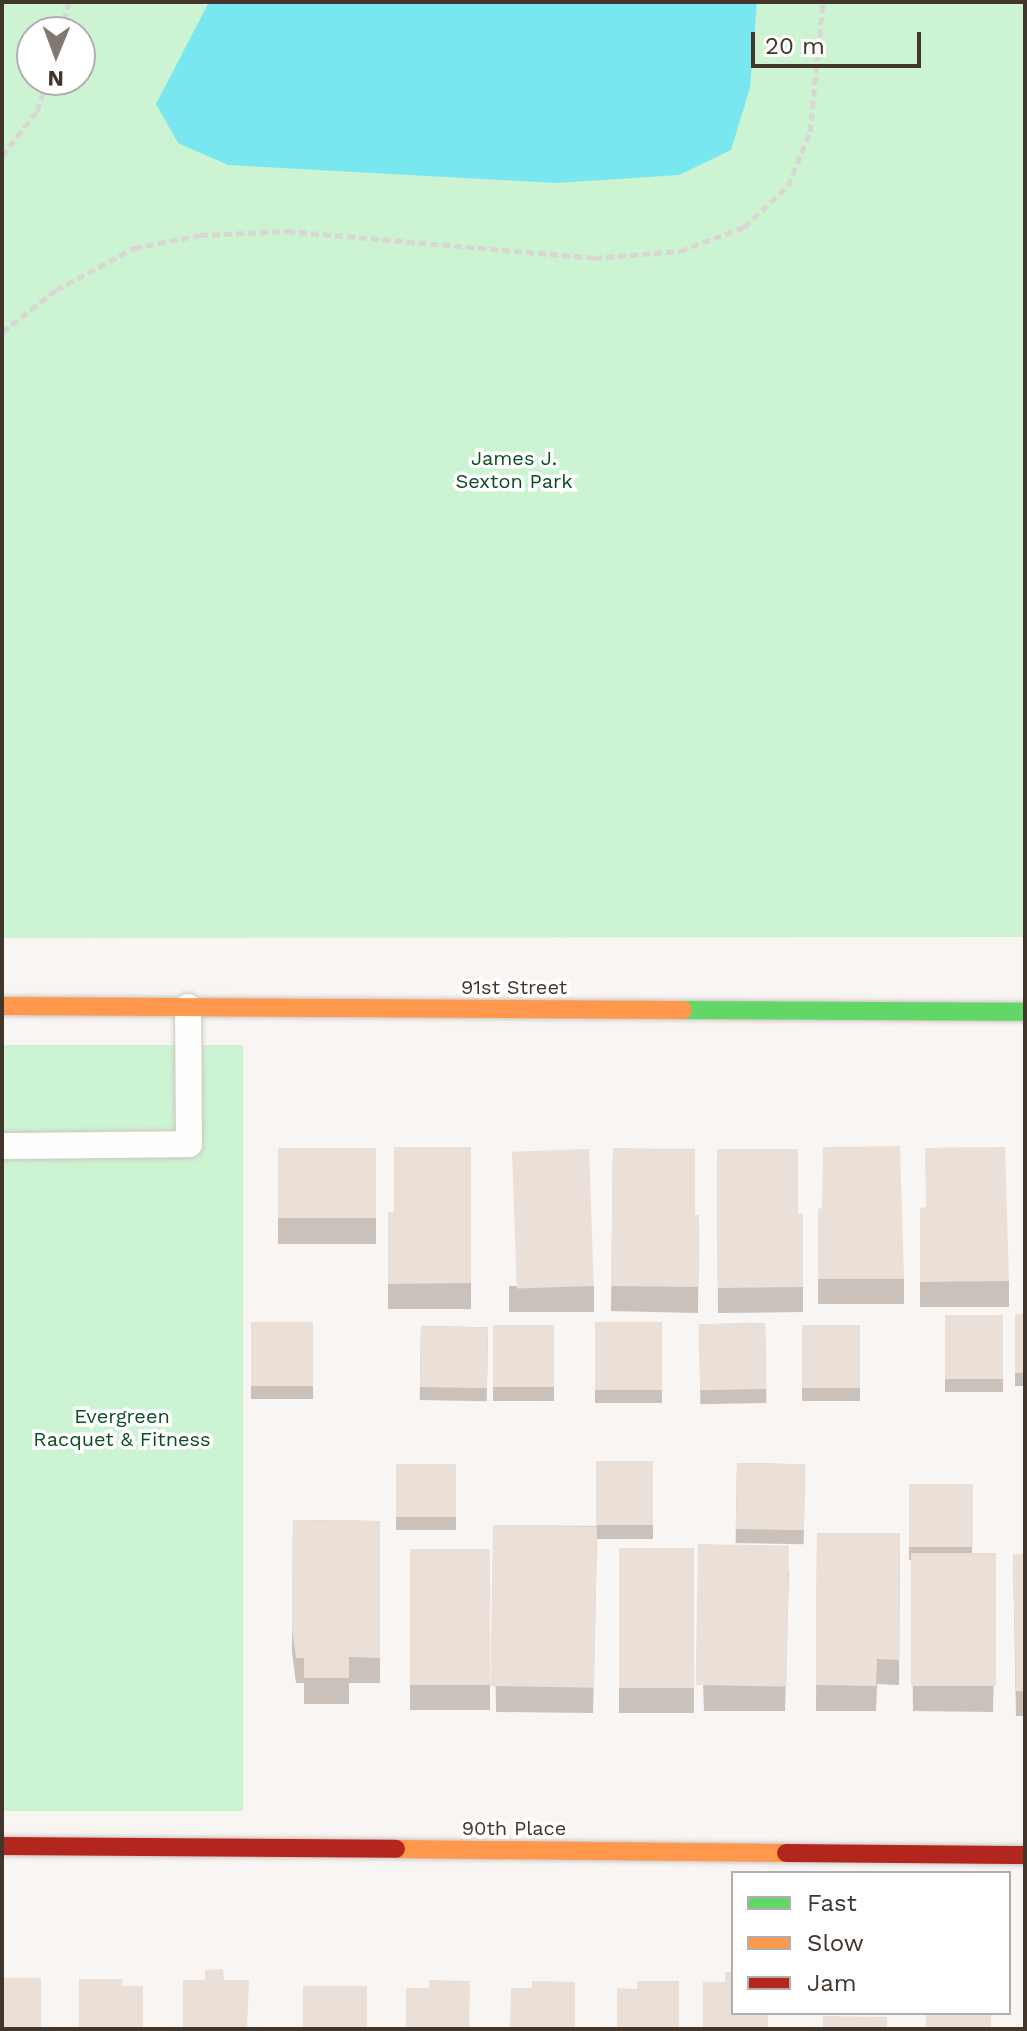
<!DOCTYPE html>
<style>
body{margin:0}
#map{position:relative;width:1027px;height:2031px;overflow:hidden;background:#f8f5f3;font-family:"Work Sans",sans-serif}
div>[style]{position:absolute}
.green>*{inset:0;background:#ccf3d2;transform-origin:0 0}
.water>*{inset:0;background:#79e7f0}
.path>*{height:5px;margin-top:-2.5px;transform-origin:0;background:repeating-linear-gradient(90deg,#d9d6d5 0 8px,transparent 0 12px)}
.roads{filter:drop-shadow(0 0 2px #ccc5c0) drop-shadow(0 0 2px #ccc5c0)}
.lane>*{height:26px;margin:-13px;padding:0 13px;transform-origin:13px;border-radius:13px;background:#fefefd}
.fast>*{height:18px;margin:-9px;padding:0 9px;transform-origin:9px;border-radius:9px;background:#63d668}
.slow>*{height:18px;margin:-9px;padding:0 9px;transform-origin:9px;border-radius:9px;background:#ff974d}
.jam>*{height:18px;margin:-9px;padding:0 9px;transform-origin:9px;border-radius:9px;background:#b3261e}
.wall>*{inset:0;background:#cac1ba;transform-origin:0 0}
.building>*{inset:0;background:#ebe0d8;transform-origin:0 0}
span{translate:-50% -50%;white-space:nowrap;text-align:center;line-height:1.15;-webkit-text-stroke:7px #fff;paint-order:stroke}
.park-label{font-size:20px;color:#0a4d22}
.street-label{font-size:20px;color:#41352c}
.frame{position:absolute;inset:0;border:4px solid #41352c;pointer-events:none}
.legend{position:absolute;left:731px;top:1871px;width:280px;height:144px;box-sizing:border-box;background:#fff;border:2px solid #b3aeab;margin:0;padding:10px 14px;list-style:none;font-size:24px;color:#41352c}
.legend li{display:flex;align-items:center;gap:16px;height:40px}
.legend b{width:40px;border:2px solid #b3aeab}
.north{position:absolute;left:16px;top:16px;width:80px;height:80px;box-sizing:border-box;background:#fff;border:2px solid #b3aeab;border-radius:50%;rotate:181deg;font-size:22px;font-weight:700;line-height:32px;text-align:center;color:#41352c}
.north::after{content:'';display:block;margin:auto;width:28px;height:36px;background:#817872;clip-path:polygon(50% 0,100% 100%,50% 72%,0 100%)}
.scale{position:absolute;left:751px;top:32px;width:170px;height:36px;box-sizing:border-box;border:4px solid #41352c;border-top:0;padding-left:10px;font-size:24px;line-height:28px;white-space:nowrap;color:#41352c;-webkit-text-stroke:6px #fff;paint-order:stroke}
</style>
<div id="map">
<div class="green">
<i style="clip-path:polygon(evenodd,2px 2px,1025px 2px,1025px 937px,2px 938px,2px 2px,32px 32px,80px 32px,80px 80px,32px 80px,32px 32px)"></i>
<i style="left:2px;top:1045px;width:241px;height:766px"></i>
</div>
<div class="water">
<i style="clip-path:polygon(209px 2px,757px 2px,750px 88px,731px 150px,679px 175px,556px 183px,228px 165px,178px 143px,156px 104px)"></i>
</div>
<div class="path">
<i style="left:61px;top:32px;width:31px;rotate:-75deg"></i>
<i style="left:2px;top:156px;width:57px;rotate:-52.1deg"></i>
<i style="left:37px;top:111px;width:33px;rotate:-72deg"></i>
<i style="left:2px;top:332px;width:68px;rotate:-37.9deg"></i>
<i style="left:56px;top:290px;width:89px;rotate:-28.3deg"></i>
<i style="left:134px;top:248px;width:67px;rotate:-11.1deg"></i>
<i style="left:200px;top:235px;width:87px;rotate:-2.6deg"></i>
<i style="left:287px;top:231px;width:308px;rotate:5deg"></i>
<i style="left:594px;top:258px;width:86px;rotate:-4.7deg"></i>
<i style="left:680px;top:251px;width:68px;rotate:-20.6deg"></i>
<i style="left:744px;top:227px;width:60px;rotate:-43deg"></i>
<i style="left:788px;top:186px;width:58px;rotate:-67.8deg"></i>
<i style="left:810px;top:132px;width:131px;rotate:-84.3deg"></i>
</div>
<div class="roads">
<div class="lane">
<i style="left:2px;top:1146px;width:187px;rotate:-0.6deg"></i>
<i style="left:189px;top:1144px;width:137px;rotate:-90.4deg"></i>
</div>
<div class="fast">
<i style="left:683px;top:1010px;width:342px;rotate:0.3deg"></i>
</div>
<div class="slow">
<i style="left:2px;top:1006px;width:681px;rotate:0.34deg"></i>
<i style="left:396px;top:1849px;width:390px;rotate:0.6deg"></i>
</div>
<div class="jam">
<i style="left:2px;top:1846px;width:394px;rotate:0.4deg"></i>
<i style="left:786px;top:1853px;width:239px;rotate:0.5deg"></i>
</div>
</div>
<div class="wall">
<i style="clip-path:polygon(471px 1147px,471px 1309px,388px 1309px,388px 1212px,394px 1212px)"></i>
<i style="left:376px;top:1148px;width:96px;height:98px;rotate:90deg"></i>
<i style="clip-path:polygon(613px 1148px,695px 1215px,699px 1215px,698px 1313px,611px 1311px)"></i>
<i style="clip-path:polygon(717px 1149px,798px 1214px,803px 1214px,803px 1312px,718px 1313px)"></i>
<i style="clip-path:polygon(920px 1208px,1009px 1281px,1009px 1307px,920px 1307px)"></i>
<i style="clip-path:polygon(818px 1209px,904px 1279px,904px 1304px,818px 1304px)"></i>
<i style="left:594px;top:1286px;width:26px;height:85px;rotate:90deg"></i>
<i style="left:1015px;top:1314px;width:10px;height:72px"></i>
<i style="left:945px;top:1315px;width:58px;height:77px"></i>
<i style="left:251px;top:1322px;width:62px;height:77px"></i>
<i style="left:595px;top:1322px;width:67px;height:81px"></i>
<i style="left:765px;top:1323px;width:80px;height:66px;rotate:89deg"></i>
<i style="left:493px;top:1325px;width:61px;height:76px"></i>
<i style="left:802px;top:1325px;width:58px;height:76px"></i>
<i style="left:421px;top:1326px;width:67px;height:74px;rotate:1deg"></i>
<i style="clip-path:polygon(653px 1461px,653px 1539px,597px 1539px,593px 1713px,496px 1712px,493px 1525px,596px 1526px)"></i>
<i style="left:737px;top:1463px;width:68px;height:80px;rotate:1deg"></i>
<i style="left:396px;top:1464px;width:60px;height:66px"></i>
<i style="clip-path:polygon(909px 1484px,973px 1484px,972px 1553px,996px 1553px,993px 1712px,913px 1711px,911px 1560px,909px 1560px)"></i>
<i style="clip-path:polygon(293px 1520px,380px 1521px,380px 1683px,349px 1683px,349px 1704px,304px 1704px,304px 1683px,296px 1683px,292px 1652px)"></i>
<i style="clip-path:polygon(817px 1533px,900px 1533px,899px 1685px,877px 1684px,876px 1711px,816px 1711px)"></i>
<i style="clip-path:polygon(698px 1544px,789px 1570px,785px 1711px,704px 1711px)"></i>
<i style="left:619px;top:1548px;width:75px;height:165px"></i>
<i style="left:410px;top:1549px;width:80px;height:161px"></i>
<i style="clip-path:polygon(1013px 1554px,1025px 1554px,1025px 1716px,1016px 1716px)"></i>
</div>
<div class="building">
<i style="clip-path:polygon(900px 1146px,904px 1279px,818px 1279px,818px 1209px,822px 1208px,823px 1147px)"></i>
<i style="clip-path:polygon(394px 1147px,471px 1147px,471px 1283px,388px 1284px,388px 1212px,394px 1212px)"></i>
<i style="clip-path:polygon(1005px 1147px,1009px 1281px,920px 1282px,920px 1208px,926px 1207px,925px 1148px)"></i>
<i style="left:376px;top:1148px;width:70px;height:98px;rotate:90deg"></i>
<i style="clip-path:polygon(613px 1148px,695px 1149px,695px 1215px,699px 1215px,698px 1287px,611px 1286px)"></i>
<i style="left:589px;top:1149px;width:137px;height:77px;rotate:88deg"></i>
<i style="clip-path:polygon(717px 1149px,798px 1149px,798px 1214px,803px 1214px,803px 1287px,718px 1288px)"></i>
<i style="left:1015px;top:1314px;width:10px;height:59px"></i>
<i style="left:945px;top:1315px;width:58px;height:64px"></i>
<i style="left:251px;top:1322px;width:62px;height:64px"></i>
<i style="left:595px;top:1322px;width:67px;height:68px"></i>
<i style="left:765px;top:1323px;width:66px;height:66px;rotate:89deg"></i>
<i style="left:493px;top:1325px;width:61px;height:62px"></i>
<i style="left:802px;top:1325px;width:58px;height:63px"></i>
<i style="left:421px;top:1326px;width:67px;height:61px;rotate:1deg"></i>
<i style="left:596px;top:1461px;width:57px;height:64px"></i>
<i style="left:737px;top:1463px;width:68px;height:66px;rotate:1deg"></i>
<i style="left:396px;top:1464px;width:60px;height:53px"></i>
<i style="left:909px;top:1484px;width:64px;height:63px"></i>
<i style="clip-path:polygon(293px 1520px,380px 1521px,380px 1658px,349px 1657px,349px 1678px,304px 1678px,304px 1658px,296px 1658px,292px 1627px)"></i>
<i style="left:493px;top:1525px;width:104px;height:161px;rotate:1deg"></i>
<i style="clip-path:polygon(817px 1533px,900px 1533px,899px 1660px,877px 1659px,876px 1686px,816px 1685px)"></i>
<i style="left:698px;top:1544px;width:91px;height:141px;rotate:1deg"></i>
<i style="left:619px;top:1548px;width:75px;height:140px"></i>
<i style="left:410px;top:1549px;width:80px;height:136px"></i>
<i style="left:911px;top:1553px;width:85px;height:133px"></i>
<i style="clip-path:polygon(1013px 1554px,1025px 1554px,1025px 1691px,1016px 1691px)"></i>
<i style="clip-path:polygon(223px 1969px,224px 1980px,249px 1980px,247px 2029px,183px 2029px,183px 1980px,205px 1980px,205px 1970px)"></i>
<i style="clip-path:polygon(725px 1972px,733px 1972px,733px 2013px,768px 2013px,768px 2029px,703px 2029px,703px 1982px,725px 1982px)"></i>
<i style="left:2px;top:1978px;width:39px;height:51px"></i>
<i style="clip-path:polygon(79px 1979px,123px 1979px,122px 1986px,143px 1986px,143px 2029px,79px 2029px)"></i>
<i style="clip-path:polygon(429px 1980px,470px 1981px,469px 2029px,378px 2029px,378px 2028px,406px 2027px,406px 1988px,429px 1988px)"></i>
<i style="clip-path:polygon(532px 1981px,575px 1982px,575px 2029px,510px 2029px,511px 1988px,532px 1988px)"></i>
<i style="clip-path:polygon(637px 1981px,679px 1981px,679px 2029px,617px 2029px,617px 1988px,637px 1989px)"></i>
<i style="left:303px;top:1986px;width:64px;height:43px"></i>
<i style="left:926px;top:2013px;width:65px;height:16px"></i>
<i style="left:823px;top:2016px;width:64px;height:13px;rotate:1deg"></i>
</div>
<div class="park-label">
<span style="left:514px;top:470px">James J.<br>Sexton Park</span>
<span style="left:122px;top:1428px">Evergreen<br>Racquet &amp; Fitness</span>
</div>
<div class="street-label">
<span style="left:514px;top:987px">91st Street</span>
<span style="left:514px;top:1828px">90th Place</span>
</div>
<div class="frame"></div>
<ul class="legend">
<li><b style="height:10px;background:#63d668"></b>Fast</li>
<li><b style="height:10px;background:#ff974d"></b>Slow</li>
<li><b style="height:10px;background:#b3261e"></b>Jam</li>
</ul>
<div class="north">N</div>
<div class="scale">20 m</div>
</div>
